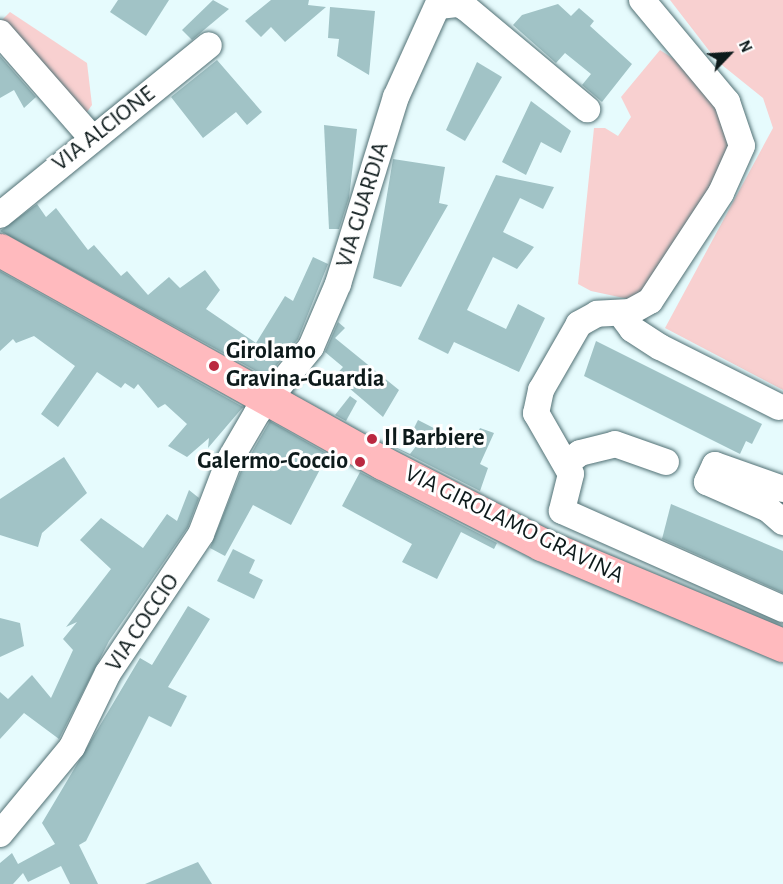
<!DOCTYPE html>
<style>
body{margin:0}
#map{position:relative;width:783px;height:884px;overflow:hidden;background:#e6fbfd;font-family:"Alegreya Sans",sans-serif}
div>[style]{position:absolute}
.green>*{inset:0;background:#f8d0d0}
.building>*{inset:0;background:#a1c3c6}
.roads{filter:drop-shadow(0 0 2px #517074) drop-shadow(0 0 2px #517074)}
.minor>*{height:26px;margin:-13px;padding:0 13px;transform-origin:13px;border-radius:13px;background:#fff}
.major>*{height:33px;margin:-16.5px;padding:0 16.5px;transform-origin:16.5px;border-radius:16.5px;background:#ffbabe}
.dots>*{width:16px;height:16px;translate:-50% -50%;box-sizing:border-box;border:3px solid #fff;border-radius:50%}
span{translate:-50% -50%;white-space:nowrap;text-align:center;line-height:1.15;-webkit-text-stroke:6px #fff;paint-order:stroke}
.street-label{font-size:24px;color:#0d1a1b}
.poi-label{font-size:24px;color:#0d1a1b;font-weight:700}
.left{translate:0 -50%;text-align:left}
.right{translate:-100% -50%;text-align:right}
.north{position:absolute;left:699px;top:24px;width:60px;height:60px;-webkit-text-stroke:4px #fff;paint-order:stroke;rotate:65deg;font-size:16px;font-weight:700;line-height:24px;text-align:center;color:#0d1a1b}
.north::after{content:'';display:block;margin:auto;width:21px;height:27px;background:#0d1a1b;clip-path:polygon(50% 0,100% 100%,50% 72%,0 100%)}
</style>
<div id="map">
<div class="green">
<i style="clip-path:polygon(670px 0,783px 0,783px 390px,665px 328px,773px 128px,763px 98px,717px 61px)"></i>
<i style="clip-path:polygon(10px 12px,87px 63px,92px 105px,87px 112px,83px 114px,0 22px)"></i>
<i style="clip-path:polygon(660px 50px,677px 61px,717px 110px,729px 149px,725px 165px,641px 298px,633px 300px,591px 291px,578px 284px,594px 128px,605px 128px,618px 136px,631px 117px,621px 97px)"></i>
</div>
<div class="building">
<i style="clip-path:polygon(118px 0,169px 0,146px 36px,110px 12px)"></i>
<i style="clip-path:polygon(213px 0,229px 9px,192px 40px,182px 30px)"></i>
<i style="clip-path:polygon(271px 0,309px 0,308px 5px,326px 7px,285px 42px,271px 27px,261px 37px,245px 21px)"></i>
<i style="clip-path:polygon(558px 4px,571px 16px,579px 8px,594px 21px,590px 26px,632px 64px,602px 102px,582px 85px,591px 74px,565px 53px,556px 63px,513px 25px,522px 15px)"></i>
<i style="clip-path:polygon(330px 7px,375px 11px,369px 75px,337px 56px,339px 39px,328px 38px)"></i>
<i style="clip-path:polygon(0 56px,36px 97px,24px 108px,14px 90px,0 98px)"></i>
<i style="clip-path:polygon(217px 60px,262px 112px,247px 125px,236px 112px,203px 138px,171px 97px)"></i>
<i style="clip-path:polygon(477px 62px,502px 77px,465px 141px,446px 130px)"></i>
<i style="clip-path:polygon(531px 101px,571px 131px,561px 153px,541px 142px,526px 175px,502px 162px)"></i>
<i style="clip-path:polygon(324px 125px,357px 129px,349px 198px,339px 229px,329px 229px)"></i>
<i style="clip-path:polygon(393px 159px,445px 167px,439px 203px,448px 205px,401px 287px,373px 278px)"></i>
<i style="clip-path:polygon(496px 175px,554px 187px,543px 209px,520px 198px,503px 232px,534px 247px,517px 269px,493px 257px,467px 310px,506px 329px,518px 304px,545px 318px,519px 372px,454px 342px,448px 354px,418px 339px)"></i>
<i style="clip-path:polygon(37px 204px,46px 217px,56px 208px,88px 250px,94px 245px,121px 276px,127px 271px,148px 295px,169px 277px,180px 288px,205px 270px,220px 290px,206px 309px,256px 343px,285px 296px,293px 301px,313px 257px,328px 264px,298px 339px,267px 377px,0 231px)"></i>
<i style="clip-path:polygon(0 271px,243px 407px,208px 448px,209px 438px,187px 457px,168px 446px,187px 424px,165px 404px,158px 408px,138px 384px,134px 389px,125px 383px,121px 388px,97px 372px,58px 427px,41px 414px,75px 366px,34px 336px,16px 343px,13px 339px,0 351px)"></i>
<i style="clip-path:polygon(338px 322px,345px 328px,335px 338px,399px 390px,383px 417px,335px 376px,343px 367px,325px 352px)"></i>
<i style="clip-path:polygon(596px 341px,762px 424px,752px 444px,746px 441px,740px 454px,584px 376px)"></i>
<i style="clip-path:polygon(350px 396px,357px 401px,346px 421px,335px 415px)"></i>
<i style="clip-path:polygon(418px 420px,471px 447px,480px 428px,494px 433px,480px 464px,488px 468px,480px 491px,378px 439px,410px 454px,417px 445px,409px 438px)"></i>
<i style="clip-path:polygon(270px 421px,328px 454px,291px 525px,253px 505px,225px 556px,210px 548px,241px 471px)"></i>
<i style="clip-path:polygon(64px 457px,87px 493px,42px 533px,38px 547px,0 535px,0 499px)"></i>
<i style="clip-path:polygon(360px 472px,497px 543px,494px 549px,461px 532px,437px 579px,402px 562px,412px 544px,342px 506px)"></i>
<i style="clip-path:polygon(189px 490px,199px 498px,188px 527px,109px 641px,59px 739px,24px 713px,0 739px,0 692px,8px 699px,32px 675px,51px 698px,73px 650px,63px 639px,77px 622px,66px 627px,111px 569px,80px 540px,101px 518px,143px 548px,167px 514px,177px 521px)"></i>
<i style="clip-path:polygon(671px 504px,783px 551px,783px 593px,662px 539px)"></i>
<i style="clip-path:polygon(233px 549px,255px 560px,249px 573px,263px 580px,254px 599px,217px 581px)"></i>
<i style="clip-path:polygon(188px 606px,210px 619px,168px 687px,187px 696px,171px 727px,149px 716px,86px 841px,79px 845px,98px 884px,70px 884px,61px 866px,28px 882px,23px 873px,13px 884px,0 884px,0 863px,12px 853px,18px 864px,55px 844px,42px 823px,140px 658px,152px 665px)"></i>
<i style="clip-path:polygon(0 618px,20px 623px,24px 646px,0 657px)"></i>
<i style="clip-path:polygon(198px 862px,212px 884px,145px 884px)"></i>
</div>
<div class="roads">
<div class="minor">
<i style="left:642px;top:0;width:133px;rotate:50.2deg"></i>
<i style="left:727px;top:102px;width:46px;rotate:71.2deg"></i>
<i style="left:742px;top:146px;width:51px;rotate:114.1deg"></i>
<i style="left:721px;top:193px;width:129px;rotate:123.3deg"></i>
<i style="left:650px;top:301px;width:23px;rotate:151deg"></i>
<i style="left:630px;top:312px;width:33px;rotate:177deg"></i>
<i style="left:597px;top:314px;width:21px;rotate:151deg"></i>
<i style="left:579px;top:324px;width:76px;rotate:119.9deg"></i>
<i style="left:541px;top:390px;width:24px;rotate:102deg"></i>
<i style="left:536px;top:413px;width:70px;rotate:60.2deg"></i>
<i style="left:571px;top:474px;width:38px;rotate:104deg"></i>
<i style="left:562px;top:511px;width:242px;rotate:23.9deg"></i>
<i style="left:439px;top:6px;width:20px;rotate:-6deg"></i>
<i style="left:459px;top:4px;width:8px;rotate:30deg"></i>
<i style="left:466px;top:8px;width:158px;rotate:39.9deg"></i>
<i style="left:0;top:33px;width:138px;rotate:48.8deg"></i>
<i style="left:0;top:215px;width:269px;rotate:-39.1deg"></i>
<i style="left:620px;top:313px;width:20px;rotate:53deg"></i>
<i style="left:632px;top:329px;width:33px;rotate:33deg"></i>
<i style="left:660px;top:347px;width:133px;rotate:26.8deg"></i>
<i style="left:567px;top:463px;width:16px;rotate:-38deg"></i>
<i style="left:580px;top:453px;width:36px;rotate:-14deg"></i>
<i style="left:615px;top:444px;width:54px;rotate:19.4deg"></i>
<i style="left:783px;top:489px;width:72px;rotate:-160.6deg"></i>
<i style="left:715px;top:465px;width:19px;rotate:115deg"></i>
<i style="left:707px;top:482px;width:67px;rotate:23.9deg"></i>
<i style="left:768px;top:509px;width:20px;rotate:41deg"></i>
<i style="left:0;top:834px;width:113px;rotate:-50.4deg"></i>
<i style="left:72px;top:747px;width:82px;rotate:-64.1deg"></i>
<i style="left:108px;top:673px;width:167px;rotate:-56.2deg"></i>
<i style="left:201px;top:534px;width:78px;rotate:-69deg"></i>
<i style="left:229px;top:461px;width:56px;rotate:-59.7deg"></i>
<i style="left:257px;top:413px;width:85px;rotate:-50.7deg"></i>
<i style="left:311px;top:347px;width:69px;rotate:-66.8deg"></i>
<i style="left:338px;top:284px;width:196px;rotate:-72.8deg"></i>
<i style="left:396px;top:97px;width:107px;rotate:-65.6deg"></i>
</div>
<div class="major">
<i style="left:0;top:250px;width:438px;rotate:29.1deg"></i>
<i style="left:383px;top:463px;width:178px;rotate:27.1deg"></i>
<i style="left:541px;top:544px;width:262px;rotate:22.7deg"></i>
</div>
</div>
<div class="dots">
<i style="left:214px;top:366px;background:#ba2940"></i>
<i style="left:372px;top:439px;background:#ba2940"></i>
<i style="left:360px;top:462px;background:#ba2940"></i>
</div>
<div class="street-label">
<span style="left:104px;top:129px;rotate:-38deg">VIA ALCIONE</span>
<span style="left:363px;top:205px;rotate:-73deg">VIA GUARDIA</span>
<span style="left:514px;top:525px;rotate:26deg">VIA GIROLAMO GRAVINA</span>
<span style="left:143px;top:623px;rotate:-56deg">VIA COCCIO</span>
</div>
<div class="poi-label">
<span class="left" style="left:226px;top:366px">Girolamo<br>Gravina-Guardia</span>
<span class="left" style="left:384px;top:439px">Il Barbiere</span>
<span class="right" style="left:348px;top:462px">Galermo-Coccio</span>
</div>
<div class="north">N</div>
</div>
